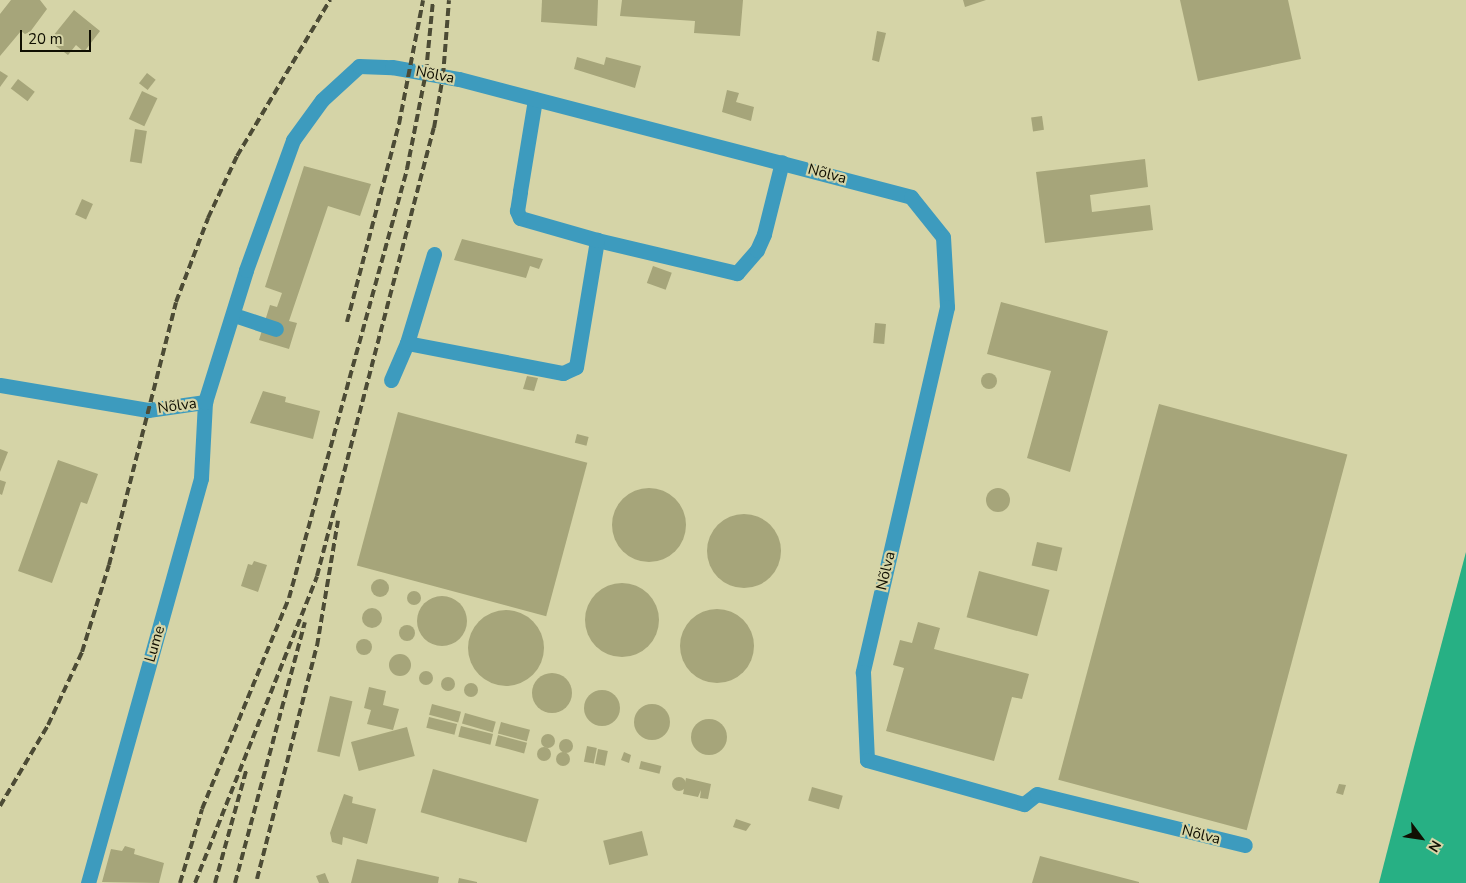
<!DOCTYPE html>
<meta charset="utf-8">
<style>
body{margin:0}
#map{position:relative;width:1466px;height:883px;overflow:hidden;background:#d5d4a7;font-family:"Nunito Sans",sans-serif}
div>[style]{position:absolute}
.water>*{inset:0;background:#27b084}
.building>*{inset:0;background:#a6a57a;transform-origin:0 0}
.round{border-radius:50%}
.minor>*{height:15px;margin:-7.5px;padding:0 7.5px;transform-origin:7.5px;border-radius:7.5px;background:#3d9bbe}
.rail>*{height:4px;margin-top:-2px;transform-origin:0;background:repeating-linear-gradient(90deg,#4c4b35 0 8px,transparent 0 12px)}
span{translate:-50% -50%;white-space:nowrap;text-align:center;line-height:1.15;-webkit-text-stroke:4.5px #d5d4a7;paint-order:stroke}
.street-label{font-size:15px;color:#100f02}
.north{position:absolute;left:1396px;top:813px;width:50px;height:50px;-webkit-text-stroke:4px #d5d4a7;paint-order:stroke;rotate:121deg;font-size:14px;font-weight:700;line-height:20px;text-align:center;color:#100f02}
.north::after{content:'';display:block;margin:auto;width:18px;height:22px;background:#100f02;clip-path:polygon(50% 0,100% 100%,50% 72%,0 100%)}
.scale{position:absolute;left:20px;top:30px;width:71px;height:22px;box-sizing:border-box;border:2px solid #100f02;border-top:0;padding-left:6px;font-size:15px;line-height:18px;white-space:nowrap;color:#100f02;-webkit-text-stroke:4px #d5d4a7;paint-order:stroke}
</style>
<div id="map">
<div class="water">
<i style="clip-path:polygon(1466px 552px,1466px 883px,1379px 883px,1414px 747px)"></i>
</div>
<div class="building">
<i style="clip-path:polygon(11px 0,40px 0,47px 9px,30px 32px,25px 34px,21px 31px,0 56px,0 14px)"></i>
<i style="clip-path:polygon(542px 0,598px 0,597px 26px,541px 22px)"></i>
<i style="clip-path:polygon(622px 0,743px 0,740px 36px,694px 33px,695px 21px,620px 16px)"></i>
<i style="clip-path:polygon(963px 0,986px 0,965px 7px)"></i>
<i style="clip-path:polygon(1180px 0,1288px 0,1301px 59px,1198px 81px)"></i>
<i style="clip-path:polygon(74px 10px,100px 31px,84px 52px,76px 45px,68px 55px,49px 41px)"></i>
<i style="clip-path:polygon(877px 31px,886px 33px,879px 62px,872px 60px)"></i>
<i style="clip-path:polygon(577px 57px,604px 65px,606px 57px,641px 66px,635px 88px,574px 69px)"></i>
<i style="clip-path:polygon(0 71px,8px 76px,0 87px)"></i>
<i style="left:147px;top:73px;width:11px;height:13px;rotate:38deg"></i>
<i style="left:18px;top:79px;width:21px;height:12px;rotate:37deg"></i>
<i style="clip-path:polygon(727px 90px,739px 93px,736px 102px,754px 107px,751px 121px,722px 112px)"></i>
<i style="left:142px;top:91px;width:17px;height:31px;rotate:25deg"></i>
<i style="left:1042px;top:116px;width:14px;height:11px;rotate:82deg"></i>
<i style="left:135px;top:129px;width:12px;height:33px;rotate:9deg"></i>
<i style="clip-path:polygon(1145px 159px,1148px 187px,1090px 195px,1092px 212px,1150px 205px,1153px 230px,1045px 243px,1036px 172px)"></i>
<i style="clip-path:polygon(304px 166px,371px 184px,360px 216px,328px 206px,289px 321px,297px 323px,289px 349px,259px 340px,270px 305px,277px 307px,282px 293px,265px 287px)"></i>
<i style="left:82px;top:199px;width:12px;height:17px;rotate:24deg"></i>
<i style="clip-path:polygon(462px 239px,543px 259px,539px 269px,530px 266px,526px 278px,454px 260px)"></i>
<i style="left:653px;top:266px;width:20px;height:18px;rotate:20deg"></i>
<i style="clip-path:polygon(1001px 302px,1108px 331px,1070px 472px,1027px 458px,1051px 371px,987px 354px)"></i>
<i style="left:875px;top:323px;width:11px;height:20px;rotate:5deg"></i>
<i class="round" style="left:981px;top:373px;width:16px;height:16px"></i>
<i style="clip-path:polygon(527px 376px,538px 378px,534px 391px,523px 389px)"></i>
<i style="clip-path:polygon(263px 391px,286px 397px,285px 402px,320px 411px,313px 439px,250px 423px)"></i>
<i style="left:1159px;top:404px;width:195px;height:389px;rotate:15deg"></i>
<i style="left:398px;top:412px;width:196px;height:159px;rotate:15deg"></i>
<i style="left:577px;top:434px;width:12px;height:9px;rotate:14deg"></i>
<i style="clip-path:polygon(0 449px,8px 452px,0 472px)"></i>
<i style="clip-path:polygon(58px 460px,98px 474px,87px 504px,81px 502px,52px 583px,18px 571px)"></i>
<i style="clip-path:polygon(0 480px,6px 482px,2px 495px,0 494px)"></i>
<i class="round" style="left:986px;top:488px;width:24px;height:24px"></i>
<i class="round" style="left:612px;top:488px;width:74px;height:74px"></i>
<i class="round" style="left:707px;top:514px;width:74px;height:74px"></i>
<i style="left:1037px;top:542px;width:26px;height:24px;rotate:13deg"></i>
<i style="clip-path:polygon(254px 561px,267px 565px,258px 592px,241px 586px,248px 564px,252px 565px)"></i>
<i style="left:979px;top:571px;width:73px;height:48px;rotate:15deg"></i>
<i class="round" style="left:371px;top:579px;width:18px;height:18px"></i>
<i class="round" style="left:585px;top:583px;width:74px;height:74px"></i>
<i class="round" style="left:407px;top:591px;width:14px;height:14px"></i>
<i class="round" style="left:417px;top:596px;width:50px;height:50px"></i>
<i class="round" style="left:362px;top:608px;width:20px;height:20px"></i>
<i class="round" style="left:680px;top:609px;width:74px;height:74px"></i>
<i class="round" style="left:468px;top:610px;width:76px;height:76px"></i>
<i style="clip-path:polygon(918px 622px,940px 628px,934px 649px,1029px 674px,1022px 699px,1012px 697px,994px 761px,886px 731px,904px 668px,893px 665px,900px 640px,912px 643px)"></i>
<i class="round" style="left:399px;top:625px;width:16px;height:16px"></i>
<i class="round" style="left:356px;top:639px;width:16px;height:16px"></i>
<i class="round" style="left:389px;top:654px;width:22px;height:22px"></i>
<i class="round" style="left:419px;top:671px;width:14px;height:14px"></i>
<i class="round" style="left:532px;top:673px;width:40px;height:40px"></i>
<i class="round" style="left:441px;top:677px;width:14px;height:14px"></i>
<i class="round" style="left:464px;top:683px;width:14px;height:14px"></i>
<i style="clip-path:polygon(369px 687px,386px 691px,383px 705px,399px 709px,393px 730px,367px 724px,371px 710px,364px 708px)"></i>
<i class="round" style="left:584px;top:690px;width:36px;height:36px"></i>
<i style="left:330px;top:696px;width:23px;height:57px;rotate:13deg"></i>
<i style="left:432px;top:704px;width:30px;height:11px;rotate:15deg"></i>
<i class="round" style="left:634px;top:704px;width:36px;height:36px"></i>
<i style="left:465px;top:713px;width:32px;height:11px;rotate:16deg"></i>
<i style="left:429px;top:717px;width:29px;height:11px;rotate:14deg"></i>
<i class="round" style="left:691px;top:719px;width:36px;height:36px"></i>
<i style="left:501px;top:722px;width:30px;height:12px;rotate:15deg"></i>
<i style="left:461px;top:726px;width:33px;height:11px;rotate:14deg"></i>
<i style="left:407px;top:727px;width:30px;height:58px;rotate:75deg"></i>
<i class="round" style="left:541px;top:734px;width:14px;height:14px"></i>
<i style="left:498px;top:735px;width:30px;height:11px;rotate:15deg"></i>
<i class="round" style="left:559px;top:739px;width:14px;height:14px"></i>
<i style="left:587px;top:746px;width:10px;height:16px;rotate:11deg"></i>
<i class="round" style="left:537px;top:747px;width:14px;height:14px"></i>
<i style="left:598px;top:749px;width:10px;height:15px;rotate:11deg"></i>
<i style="clip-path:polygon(624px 752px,631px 755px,629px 763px,621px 760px)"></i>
<i class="round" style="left:556px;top:752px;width:14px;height:14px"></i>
<i style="left:641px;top:761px;width:21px;height:8px;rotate:14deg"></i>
<i style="left:433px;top:769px;width:110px;height:45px;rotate:16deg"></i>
<i class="round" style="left:672px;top:777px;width:14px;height:14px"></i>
<i style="clip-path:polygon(686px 778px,711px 784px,708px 799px,700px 798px,701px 790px,698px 797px,683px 794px)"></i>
<i style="clip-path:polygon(1339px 784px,1346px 785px,1343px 795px,1336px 793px)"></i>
<i style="left:812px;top:787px;width:32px;height:14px;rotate:16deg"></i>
<i style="clip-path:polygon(344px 794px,353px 797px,352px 803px,376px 809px,367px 844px,343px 837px,342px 845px,332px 842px,330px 833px)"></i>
<i style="clip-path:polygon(736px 819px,751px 824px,746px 831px,733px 827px)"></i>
<i style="left:642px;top:831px;width:25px;height:40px;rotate:76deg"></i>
<i style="clip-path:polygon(125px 846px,135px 849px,134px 854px,164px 863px,159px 883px,102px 882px,111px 849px,122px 851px)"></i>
<i style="clip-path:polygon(1040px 856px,1139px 882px,1139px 883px,1032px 883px)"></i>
<i style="clip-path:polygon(357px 859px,439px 877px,438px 883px,351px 883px)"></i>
<i style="clip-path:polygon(325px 873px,329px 883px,319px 883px,316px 876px)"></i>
<i style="clip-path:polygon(459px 878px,477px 882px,477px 883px,458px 883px)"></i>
</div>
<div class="minor">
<i style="left:597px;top:240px;width:144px;rotate:13.3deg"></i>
<i style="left:737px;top:273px;width:30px;rotate:-49deg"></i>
<i style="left:757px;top:250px;width:17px;rotate:-66deg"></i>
<i style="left:764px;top:234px;width:74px;rotate:-76deg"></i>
<i style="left:234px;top:315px;width:44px;rotate:18.4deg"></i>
<i style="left:407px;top:343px;width:93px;rotate:-73.1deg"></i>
<i style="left:391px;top:380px;width:40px;rotate:-66.6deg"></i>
<i style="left:407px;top:343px;width:159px;rotate:10.9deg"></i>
<i style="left:563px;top:373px;width:14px;rotate:-25deg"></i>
<i style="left:576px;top:367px;width:129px;rotate:-80.6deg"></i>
<i style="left:597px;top:240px;width:80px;rotate:-164.1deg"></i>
<i style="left:520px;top:218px;width:8px;rotate:-113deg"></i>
<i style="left:517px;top:211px;width:20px;rotate:-81deg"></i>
<i style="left:520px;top:191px;width:93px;rotate:-80.7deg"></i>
<i style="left:0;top:385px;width:150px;rotate:9.6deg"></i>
<i style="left:148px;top:410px;width:58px;rotate:-8deg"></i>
<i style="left:88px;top:883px;width:420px;rotate:-74.4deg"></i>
<i style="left:201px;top:478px;width:76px;rotate:-87deg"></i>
<i style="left:205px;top:402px;width:138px;rotate:-72.7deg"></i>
<i style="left:246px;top:270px;width:138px;rotate:-70.1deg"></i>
<i style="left:293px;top:140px;width:49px;rotate:-54.1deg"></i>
<i style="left:322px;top:100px;width:50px;rotate:-42.6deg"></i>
<i style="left:359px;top:66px;width:33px;rotate:2deg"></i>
<i style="left:392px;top:67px;width:68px;rotate:10.2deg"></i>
<i style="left:459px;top:79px;width:467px;rotate:14.6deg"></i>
<i style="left:911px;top:197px;width:51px;rotate:51.3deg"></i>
<i style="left:943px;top:237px;width:70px;rotate:86.7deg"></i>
<i style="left:947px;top:307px;width:375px;rotate:103deg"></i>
<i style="left:863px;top:672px;width:88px;rotate:87.4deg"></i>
<i style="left:867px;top:760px;width:163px;rotate:15.7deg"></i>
<i style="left:1024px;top:804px;width:16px;rotate:-38deg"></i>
<i style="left:1037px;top:794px;width:214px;rotate:13.8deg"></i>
</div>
<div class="rail">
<i style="left:347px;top:322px;width:205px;rotate:-75.3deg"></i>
<i style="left:399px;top:124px;width:126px;rotate:-79deg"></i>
<i style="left:0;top:806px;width:94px;rotate:-59.3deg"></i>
<i style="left:48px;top:725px;width:81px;rotate:-65deg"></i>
<i style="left:82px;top:652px;width:91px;rotate:-72.8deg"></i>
<i style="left:109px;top:565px;width:271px;rotate:-75.7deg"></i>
<i style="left:176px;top:302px;width:90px;rotate:-69.1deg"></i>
<i style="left:208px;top:218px;width:68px;rotate:-64.9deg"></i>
<i style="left:237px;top:156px;width:182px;rotate:-59.2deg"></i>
<i style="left:257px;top:879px;width:241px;rotate:-75.6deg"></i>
<i style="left:317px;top:646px;width:127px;rotate:-80.5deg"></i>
<i style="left:180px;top:883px;width:77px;rotate:-73.4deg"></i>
<i style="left:202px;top:809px;width:228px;rotate:-67.6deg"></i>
<i style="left:289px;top:598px;width:445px;rotate:-74.6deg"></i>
<i style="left:407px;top:169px;width:99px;rotate:-78.9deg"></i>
<i style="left:426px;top:72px;width:72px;rotate:-84.4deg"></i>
<i style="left:195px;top:883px;width:330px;rotate:-68.3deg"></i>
<i style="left:317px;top:576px;width:463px;rotate:-75.4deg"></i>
<i style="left:434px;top:128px;width:53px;rotate:-80.2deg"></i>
<i style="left:443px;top:76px;width:76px;rotate:-85.5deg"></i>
<i style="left:215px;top:883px;width:119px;rotate:-74.5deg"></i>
<i style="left:235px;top:883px;width:270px;rotate:-75deg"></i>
</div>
<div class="street-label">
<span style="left:435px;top:75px;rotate:11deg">Nõlva</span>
<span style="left:827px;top:174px;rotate:15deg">Nõlva</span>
<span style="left:177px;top:406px;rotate:-8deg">Nõlva</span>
<span style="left:886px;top:571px;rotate:-77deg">Nõlva</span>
<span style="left:155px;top:644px;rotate:-74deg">Lume</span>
<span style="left:1201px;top:835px;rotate:14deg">Nõlva</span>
</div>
<div class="north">N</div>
<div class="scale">20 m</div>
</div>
